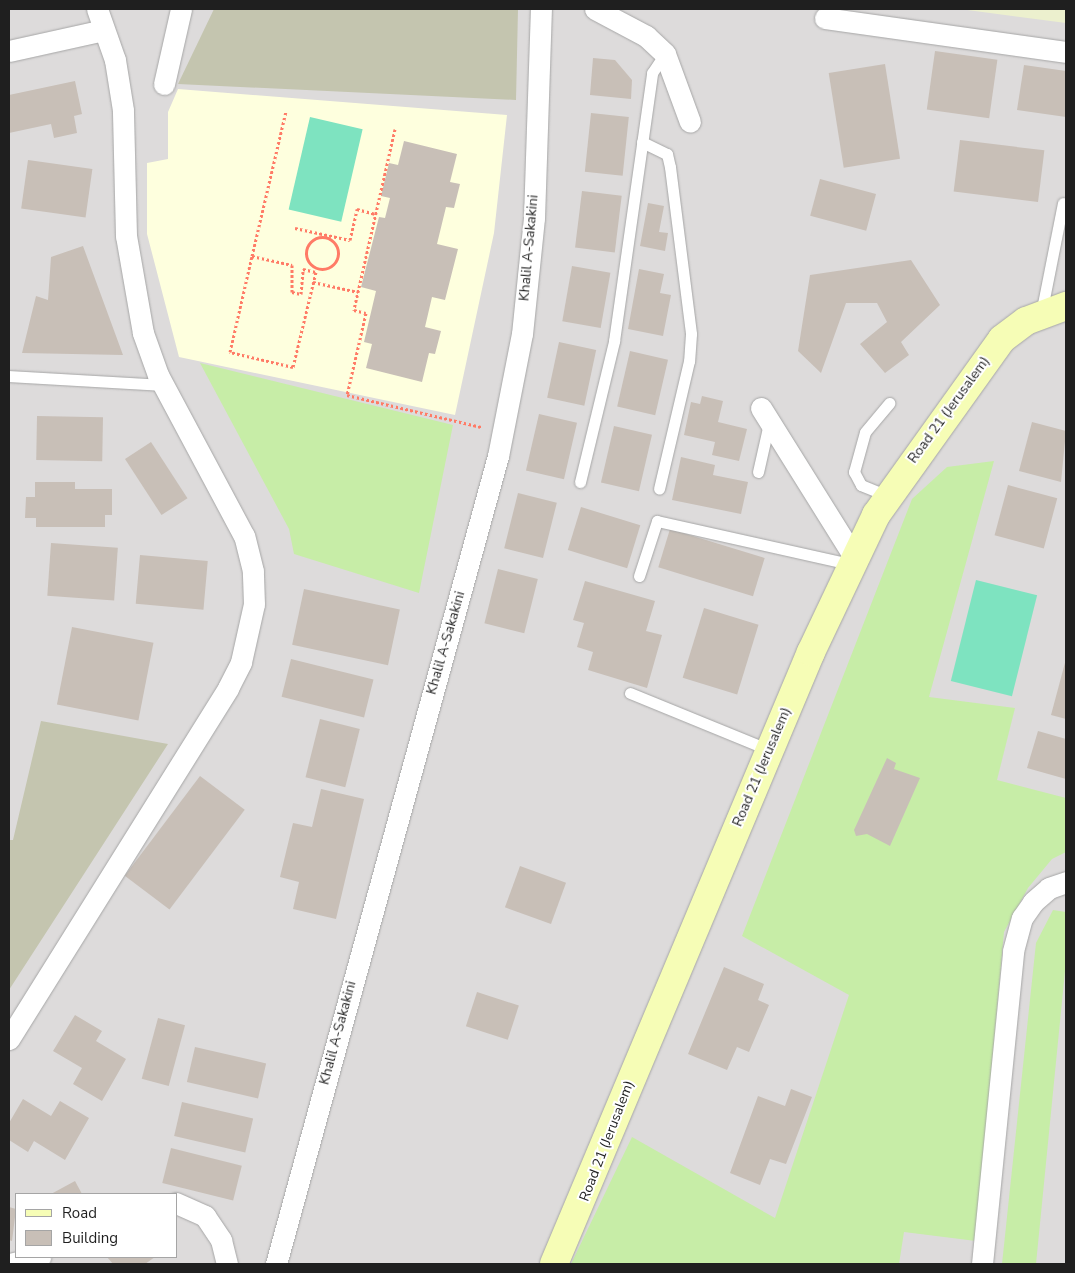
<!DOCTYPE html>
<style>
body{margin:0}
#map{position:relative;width:1075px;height:1273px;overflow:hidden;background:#f0ece4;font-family:"Nunito Sans",sans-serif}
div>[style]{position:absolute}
.residential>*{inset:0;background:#dddbdb}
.education>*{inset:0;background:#feffde}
.construction>*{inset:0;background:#c4c5af}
.farmland>*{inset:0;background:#ecf0ce}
.grass>*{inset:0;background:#c7eda7}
.pitch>*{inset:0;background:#7ee3c0;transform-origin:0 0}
.building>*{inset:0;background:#c8bfb7;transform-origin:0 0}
.path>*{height:3px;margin-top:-1.5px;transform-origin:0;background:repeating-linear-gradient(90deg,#ff7b66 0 2.5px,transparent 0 5px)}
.path>.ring{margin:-1.5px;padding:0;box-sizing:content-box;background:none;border:3px solid #ff7b66;border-radius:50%}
.roads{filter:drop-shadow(0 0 1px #a6a6a6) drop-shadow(0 0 1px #a6a6a6)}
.lane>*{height:11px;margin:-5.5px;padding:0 5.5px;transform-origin:5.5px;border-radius:5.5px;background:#fff}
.street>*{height:21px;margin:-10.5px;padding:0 10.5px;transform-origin:10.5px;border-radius:10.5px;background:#fff}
.secondary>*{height:28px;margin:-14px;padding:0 14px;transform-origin:14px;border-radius:14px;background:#f6fdb6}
span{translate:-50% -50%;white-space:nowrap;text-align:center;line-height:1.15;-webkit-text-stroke:4px #fff;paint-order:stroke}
.street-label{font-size:14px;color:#1f1f1f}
.frame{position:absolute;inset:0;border:10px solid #1f1f1f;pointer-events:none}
.legend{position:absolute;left:15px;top:1193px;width:162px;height:65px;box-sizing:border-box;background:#fff;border:1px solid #a5a5a5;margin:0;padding:6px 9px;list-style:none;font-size:15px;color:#1f1f1f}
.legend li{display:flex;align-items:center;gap:10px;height:25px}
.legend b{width:25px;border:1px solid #a5a5a5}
</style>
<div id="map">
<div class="residential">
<i style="clip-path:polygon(evenodd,9px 9px,1066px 9px,1066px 1264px,9px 1264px,9px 9px,16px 1194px,176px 1194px,176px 1257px,16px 1257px,16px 1194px)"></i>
</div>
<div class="education">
<i style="clip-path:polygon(178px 89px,507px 115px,494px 233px,455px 415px,179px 357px,147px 234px,147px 163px,168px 159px,168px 112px)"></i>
</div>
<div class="construction">
<i style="clip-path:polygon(214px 9px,518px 9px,516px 100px,178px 84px)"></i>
<i style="clip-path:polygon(41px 721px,168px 744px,9px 990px,9px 840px,13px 840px)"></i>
</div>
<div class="farmland">
<i style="clip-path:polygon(960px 9px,1066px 9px,1066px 23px)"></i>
</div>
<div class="grass">
<i style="clip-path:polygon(200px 363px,453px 425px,419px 593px,294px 554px,289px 529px)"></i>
<i style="clip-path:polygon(994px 461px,929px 697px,1015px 708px,997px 780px,1066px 798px,1066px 852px,1052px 859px,1028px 888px,1004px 932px,976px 1241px,904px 1232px,899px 1264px,571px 1264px,632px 1137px,775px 1218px,849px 995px,742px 936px,912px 499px,947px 467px)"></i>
<i style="clip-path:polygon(1053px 910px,1066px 912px,1066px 961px,1036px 1264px,1002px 1264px,1036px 943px)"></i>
</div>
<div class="pitch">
<i style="left:310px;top:117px;width:54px;height:95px;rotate:13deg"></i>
<i style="left:976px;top:580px;width:63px;height:104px;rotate:14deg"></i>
</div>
<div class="building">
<i style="left:935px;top:51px;width:63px;height:59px;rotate:8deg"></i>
<i style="clip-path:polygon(593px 58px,615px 60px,632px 80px,631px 99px,590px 95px)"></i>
<i style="left:885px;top:64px;width:96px;height:57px;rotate:81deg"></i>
<i style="clip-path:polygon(1024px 65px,1066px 71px,1066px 117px,1017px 110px)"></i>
<i style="clip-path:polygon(75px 81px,82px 114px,74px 116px,77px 133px,54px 138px,51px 124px,9px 133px,9px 95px)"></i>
<i style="left:591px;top:113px;width:38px;height:59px;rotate:6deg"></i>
<i style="left:960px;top:140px;width:85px;height:52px;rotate:7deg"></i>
<i style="clip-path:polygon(404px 141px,457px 154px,450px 182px,460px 184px,454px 208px,446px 207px,437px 244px,458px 249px,445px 300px,432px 297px,425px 327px,441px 331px,435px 354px,429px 353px,422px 382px,366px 368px,372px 344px,364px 342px,376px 291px,361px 287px,379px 217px,385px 218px,390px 198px,381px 196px,389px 163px,398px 165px)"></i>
<i style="left:28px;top:160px;width:65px;height:49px;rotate:8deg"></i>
<i style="left:820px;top:179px;width:58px;height:38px;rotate:15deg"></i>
<i style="left:582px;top:191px;width:40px;height:57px;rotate:7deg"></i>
<i style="clip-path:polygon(648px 203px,664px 206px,659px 232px,668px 233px,665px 251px,640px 246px)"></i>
<i style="clip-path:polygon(83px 246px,123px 355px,22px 353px,36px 296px,48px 300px,51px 257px)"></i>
<i style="clip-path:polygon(911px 260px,940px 305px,901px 342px,909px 355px,885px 373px,860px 344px,887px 322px,877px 303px,846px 303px,821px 373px,798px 351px,810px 275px)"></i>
<i style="left:572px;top:266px;width:39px;height:56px;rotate:10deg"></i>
<i style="clip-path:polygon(639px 269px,664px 274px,660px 293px,671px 295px,663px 336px,628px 329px)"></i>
<i style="left:559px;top:342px;width:38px;height:57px;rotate:12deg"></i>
<i style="left:630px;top:351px;width:39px;height:57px;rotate:13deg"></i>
<i style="clip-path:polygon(702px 396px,723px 401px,718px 422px,747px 429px,739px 461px,712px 455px,715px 442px,684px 435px,691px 402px,700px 404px)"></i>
<i style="left:539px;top:414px;width:39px;height:58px;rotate:13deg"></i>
<i style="left:37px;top:416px;width:66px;height:44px;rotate:1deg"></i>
<i style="clip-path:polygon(1032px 422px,1066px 431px,1061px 482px,1019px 471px)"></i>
<i style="left:614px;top:426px;width:39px;height:58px;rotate:13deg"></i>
<i style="left:151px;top:442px;width:67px;height:31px;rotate:57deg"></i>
<i style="clip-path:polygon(681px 457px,715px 465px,713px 475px,748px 482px,741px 514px,672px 500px)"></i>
<i style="clip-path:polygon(35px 482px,75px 482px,75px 489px,112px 489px,112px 515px,105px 515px,105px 527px,36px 527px,36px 518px,25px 518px,26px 497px,35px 497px)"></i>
<i style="left:1008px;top:485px;width:51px;height:52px;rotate:15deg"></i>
<i style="left:518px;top:493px;width:40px;height:57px;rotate:14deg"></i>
<i style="left:581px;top:507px;width:62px;height:45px;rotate:17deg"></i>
<i style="left:670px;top:529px;width:99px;height:40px;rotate:17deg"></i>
<i style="left:51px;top:543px;width:67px;height:53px;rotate:4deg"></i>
<i style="left:140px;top:555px;width:68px;height:49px;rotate:5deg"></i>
<i style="left:498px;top:569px;width:41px;height:56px;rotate:14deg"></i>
<i style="clip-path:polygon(585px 581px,655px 601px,646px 631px,662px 635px,647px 688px,588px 670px,593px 652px,577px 647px,584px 623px,573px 620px)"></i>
<i style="left:304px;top:589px;width:98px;height:57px;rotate:12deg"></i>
<i style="left:704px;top:608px;width:57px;height:73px;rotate:17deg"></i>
<i style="left:72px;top:627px;width:83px;height:79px;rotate:11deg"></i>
<i style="left:291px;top:659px;width:85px;height:39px;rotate:14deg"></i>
<i style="clip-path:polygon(1066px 659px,1066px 719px,1051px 715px)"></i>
<i style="left:320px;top:719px;width:41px;height:60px;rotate:14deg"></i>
<i style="clip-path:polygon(1038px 731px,1066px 739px,1066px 779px,1027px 768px)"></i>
<i style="clip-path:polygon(887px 758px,896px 763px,894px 769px,920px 778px,890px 846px,867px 834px,856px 836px,854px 830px)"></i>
<i style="left:200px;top:776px;width:56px;height:125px;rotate:37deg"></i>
<i style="clip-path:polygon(321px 789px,364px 799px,336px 919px,293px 909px,299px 882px,280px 877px,293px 823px,312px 827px)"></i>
<i style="left:520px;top:866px;width:49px;height:44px;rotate:20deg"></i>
<i style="clip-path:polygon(724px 967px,764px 984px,758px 1000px,769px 1005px,749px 1052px,737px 1047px,727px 1070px,688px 1054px)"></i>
<i style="left:477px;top:992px;width:44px;height:36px;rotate:18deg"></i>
<i style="clip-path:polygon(75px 1015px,102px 1031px,96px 1041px,126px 1059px,102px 1101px,73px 1084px,82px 1068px,53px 1051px)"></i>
<i style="left:158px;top:1018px;width:28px;height:63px;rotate:15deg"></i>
<i style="left:195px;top:1047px;width:73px;height:36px;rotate:13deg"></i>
<i style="clip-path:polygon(791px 1089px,812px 1097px,786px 1164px,770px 1159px,760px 1185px,730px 1173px,758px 1096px,785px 1106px)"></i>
<i style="clip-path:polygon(23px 1099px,51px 1116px,60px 1101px,89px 1118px,65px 1160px,34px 1141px,28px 1152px,9px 1140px,9px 1123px)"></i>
<i style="left:182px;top:1102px;width:73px;height:35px;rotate:13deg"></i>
<i style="left:171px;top:1148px;width:73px;height:36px;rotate:14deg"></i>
<i style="clip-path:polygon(75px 1181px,82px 1194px,51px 1194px)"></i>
<i style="clip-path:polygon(9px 1207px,16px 1209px,12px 1241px,9px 1240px)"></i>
<i style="clip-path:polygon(107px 1257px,155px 1257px,145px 1264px,113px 1264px)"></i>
</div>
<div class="path">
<i style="left:395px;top:129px;width:186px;rotate:102.8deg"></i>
<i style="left:354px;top:310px;width:12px;rotate:14deg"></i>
<i style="left:366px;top:313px;width:84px;rotate:103deg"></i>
<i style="left:347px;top:395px;width:138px;rotate:13.4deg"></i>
<i style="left:295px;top:228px;width:56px;rotate:12.3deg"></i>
<i style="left:350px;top:240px;width:32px;rotate:-77deg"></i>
<i style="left:357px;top:209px;width:20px;rotate:15deg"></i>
<i class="ring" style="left:306px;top:237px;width:29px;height:29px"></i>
<i style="left:252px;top:256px;width:41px;rotate:12.7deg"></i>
<i style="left:292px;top:265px;width:27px;rotate:90deg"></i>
<i style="left:292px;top:292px;width:9px;rotate:13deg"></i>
<i style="left:301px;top:294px;width:25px;rotate:-85deg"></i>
<i style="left:303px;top:269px;width:13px;rotate:13deg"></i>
<i style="left:316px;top:272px;width:98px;rotate:103.6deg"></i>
<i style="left:293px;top:367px;width:65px;rotate:-166.6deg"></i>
<i style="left:230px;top:352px;width:98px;rotate:-77.1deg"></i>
<i style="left:252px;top:256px;width:149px;rotate:-76.8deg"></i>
<i style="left:313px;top:282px;width:46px;rotate:12.5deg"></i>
</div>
<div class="roads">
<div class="lane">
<i style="left:642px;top:142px;width:28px;rotate:26deg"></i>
<i style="left:667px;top:154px;width:13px;rotate:77deg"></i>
<i style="left:670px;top:167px;width:168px;rotate:82.8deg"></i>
<i style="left:691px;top:334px;width:27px;rotate:94deg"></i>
<i style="left:689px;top:361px;width:131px;rotate:103.2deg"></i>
<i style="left:1041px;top:314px;width:113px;rotate:-78.8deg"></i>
<i style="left:9px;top:376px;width:154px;rotate:3.3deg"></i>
<i style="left:758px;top:472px;width:50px;rotate:-77.3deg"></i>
<i style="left:580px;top:482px;width:145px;rotate:-76.4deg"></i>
<i style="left:614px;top:341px;width:271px;rotate:-81.9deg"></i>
<i style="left:652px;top:73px;width:23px;rotate:-56deg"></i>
<i style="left:888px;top:496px;width:29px;rotate:-158deg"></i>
<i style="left:861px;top:485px;width:15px;rotate:-118deg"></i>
<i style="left:854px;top:472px;width:41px;rotate:-74.6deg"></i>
<i style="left:865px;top:432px;width:38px;rotate:-50deg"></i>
<i style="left:639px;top:576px;width:58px;rotate:-71.9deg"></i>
<i style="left:657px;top:521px;width:198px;rotate:12.6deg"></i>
<i style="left:630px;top:693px;width:151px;rotate:22.2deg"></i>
</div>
<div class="street">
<i style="left:595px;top:9px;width:58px;rotate:27.9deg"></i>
<i style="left:646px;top:36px;width:26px;rotate:43deg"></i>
<i style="left:665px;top:54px;width:72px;rotate:69.8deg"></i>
<i style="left:825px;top:18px;width:243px;rotate:8deg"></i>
<i style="left:9px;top:51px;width:97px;rotate:-12.5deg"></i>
<i style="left:164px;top:84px;width:77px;rotate:-77.2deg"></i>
<i style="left:761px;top:408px;width:176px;rotate:58deg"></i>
<i style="left:9px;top:1039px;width:414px;rotate:-58deg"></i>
<i style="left:228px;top:688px;width:29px;rotate:-63deg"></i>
<i style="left:241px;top:662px;width:59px;rotate:-77.4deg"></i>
<i style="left:254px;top:604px;width:33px;rotate:-92deg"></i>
<i style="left:253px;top:571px;width:36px;rotate:-104deg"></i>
<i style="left:244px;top:536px;width:183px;rotate:-118.1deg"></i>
<i style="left:158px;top:375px;width:45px;rotate:-109.7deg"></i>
<i style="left:143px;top:333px;width:98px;rotate:-99.9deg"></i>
<i style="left:126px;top:236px;width:126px;rotate:-91.4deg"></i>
<i style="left:123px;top:110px;width:51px;rotate:-99.1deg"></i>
<i style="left:115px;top:60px;width:54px;rotate:-109.4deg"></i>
<i style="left:176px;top:1203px;width:32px;rotate:24deg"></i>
<i style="left:205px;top:1216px;width:29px;rotate:56deg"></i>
<i style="left:221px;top:1240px;width:25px;rotate:76deg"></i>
<i style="left:9px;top:1264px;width:32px;rotate:-13deg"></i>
<i style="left:276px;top:1264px;width:838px;rotate:-74.64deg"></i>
<i style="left:498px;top:456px;width:124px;rotate:-78.9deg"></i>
<i style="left:522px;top:334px;width:117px;rotate:-84.1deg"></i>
<i style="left:534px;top:218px;width:209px;rotate:-88.1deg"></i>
<i style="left:982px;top:1264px;width:315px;rotate:-84.3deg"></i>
<i style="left:1013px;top:951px;width:34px;rotate:-75deg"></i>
<i style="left:1022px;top:918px;width:19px;rotate:-55deg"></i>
<i style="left:1033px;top:902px;width:21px;rotate:-41deg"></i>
<i style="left:1049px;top:888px;width:18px;rotate:-19deg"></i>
</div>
<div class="secondary">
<i style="left:554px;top:1264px;width:664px;rotate:-67.22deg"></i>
<i style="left:811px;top:652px;width:152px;rotate:-64.6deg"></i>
<i style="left:876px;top:515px;width:216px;rotate:-54.4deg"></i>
<i style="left:1002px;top:339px;width:30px;rotate:-37deg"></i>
<i style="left:1026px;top:321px;width:43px;rotate:-20.6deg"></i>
</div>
</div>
<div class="street-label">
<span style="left:529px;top:248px;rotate:-85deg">Khalil A-Sakakini</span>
<span style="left:949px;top:410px;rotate:-54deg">Road 21 (Jerusalem)</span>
<span style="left:446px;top:643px;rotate:-74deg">Khalil A-Sakakini</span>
<span style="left:762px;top:767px;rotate:-67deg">Road 21 (Jerusalem)</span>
<span style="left:338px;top:1033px;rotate:-75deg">Khalil A-Sakakini</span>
<span style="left:607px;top:1141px;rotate:-69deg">Road 21 (Jerusalem)</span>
</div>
<div class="frame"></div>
<ul class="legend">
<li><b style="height:6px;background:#f6fdb6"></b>Road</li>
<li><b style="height:14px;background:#c8bfb7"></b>Building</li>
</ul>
</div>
